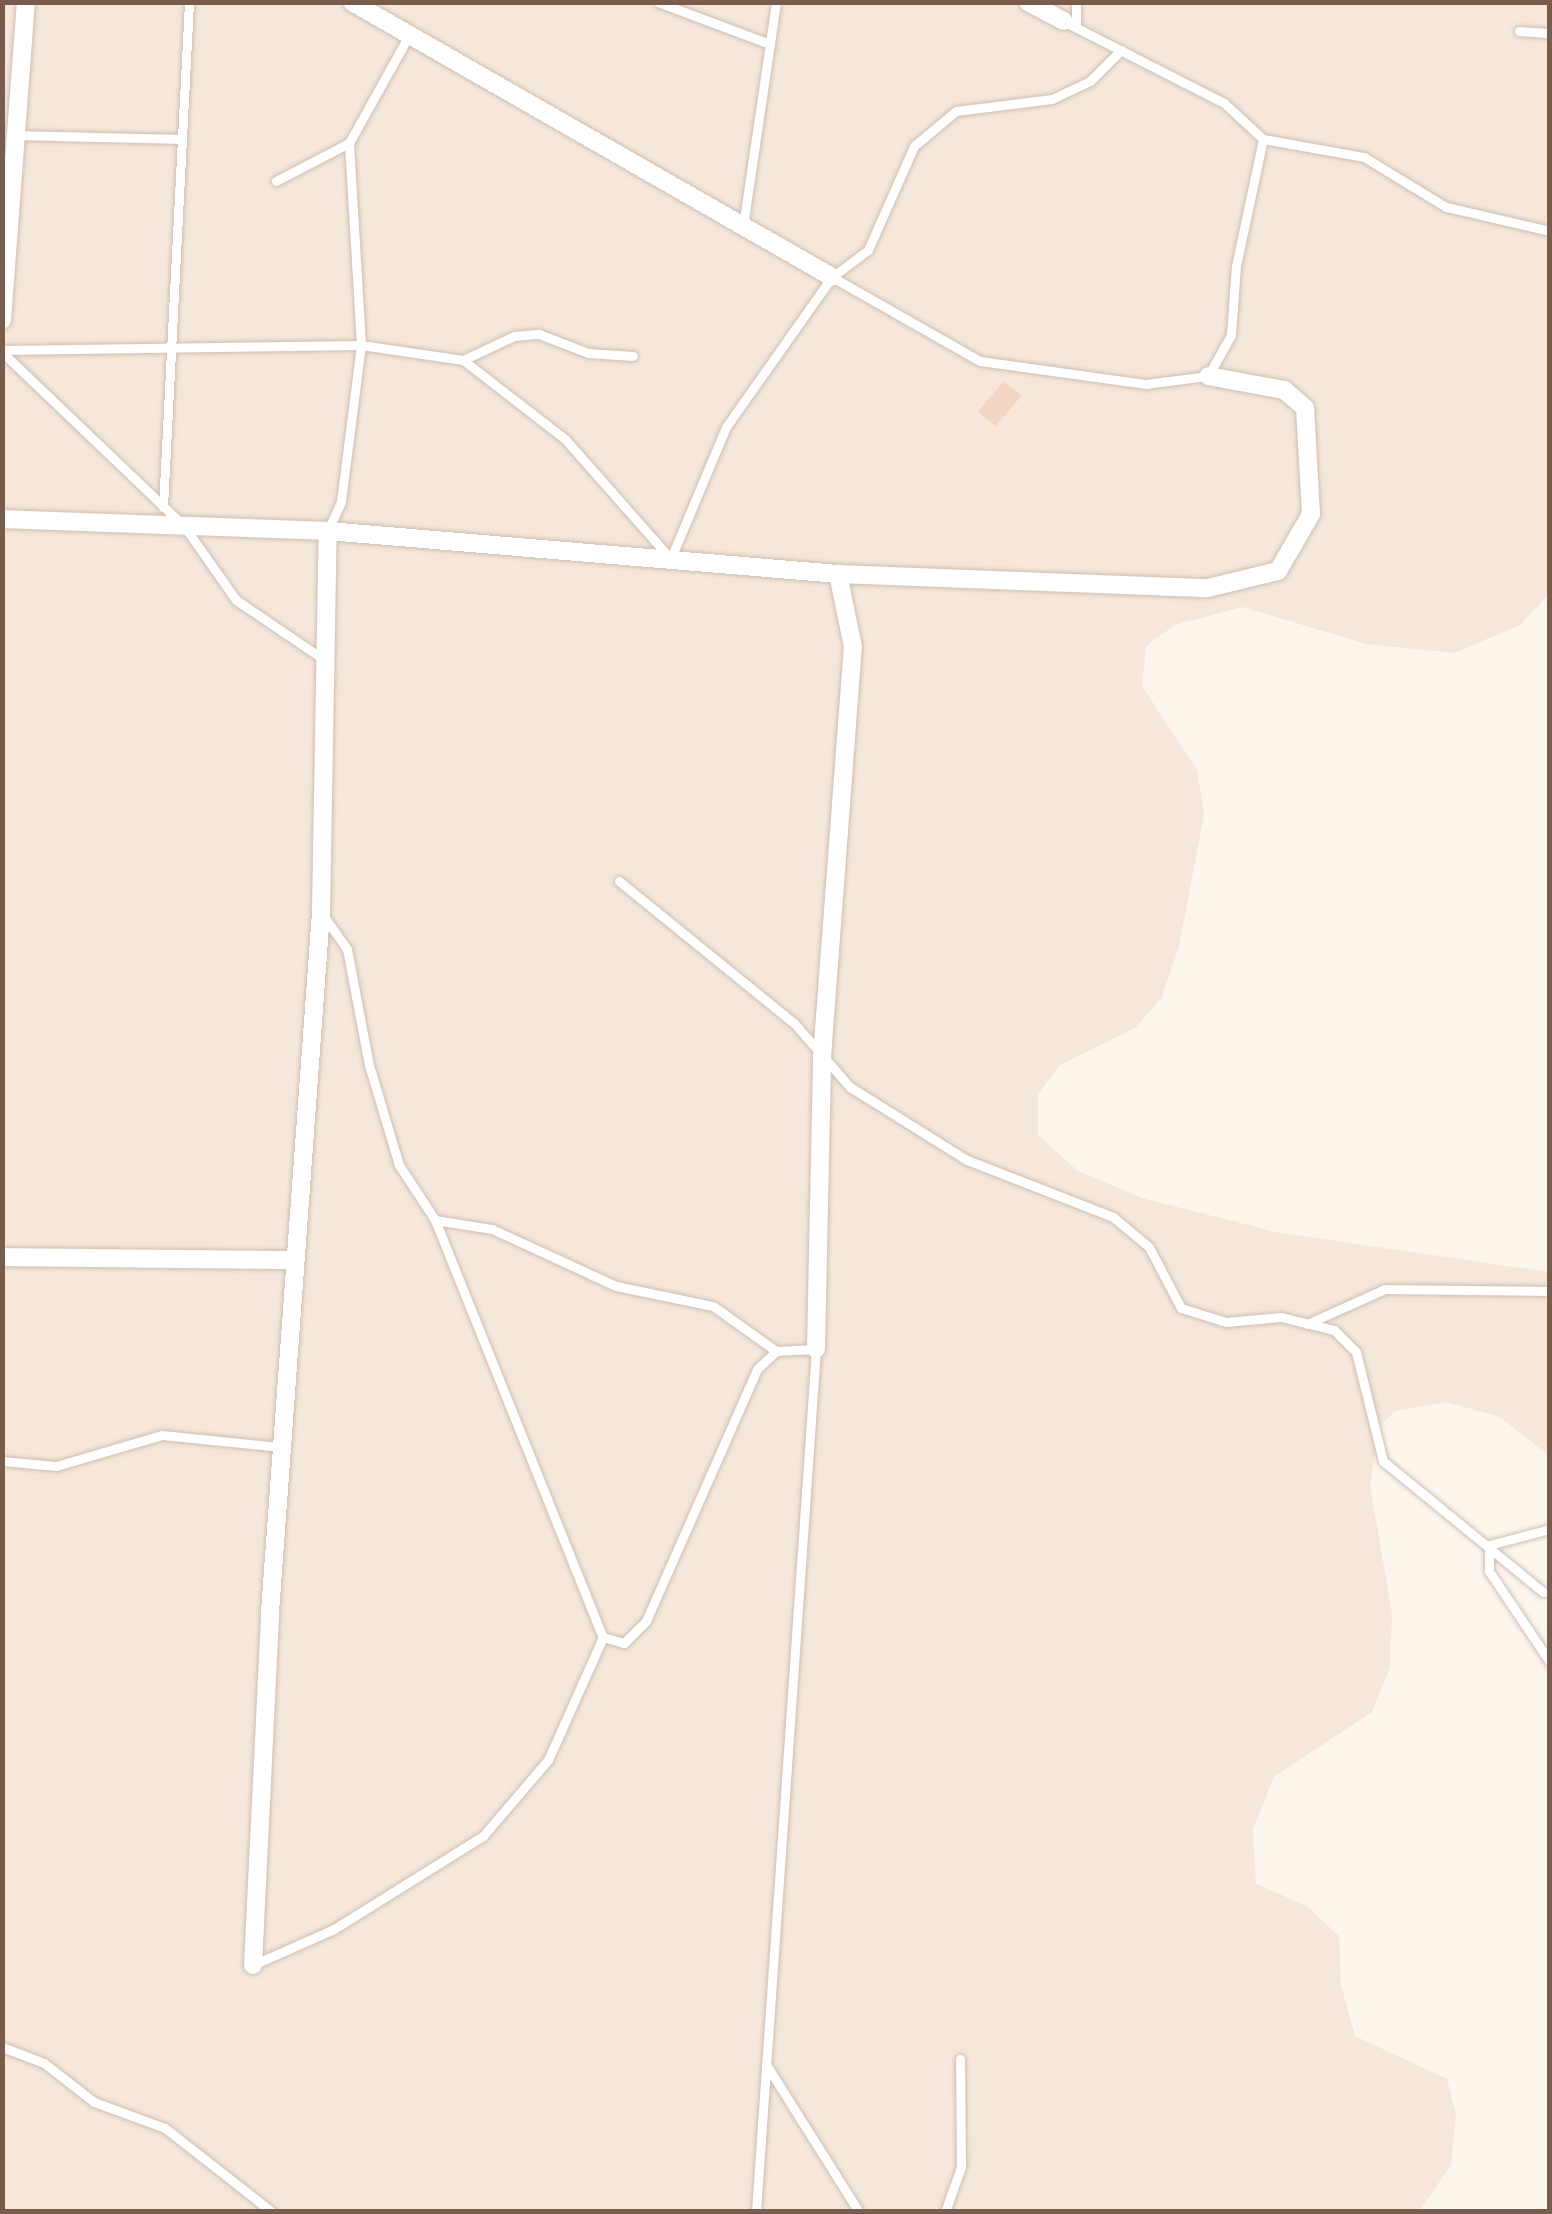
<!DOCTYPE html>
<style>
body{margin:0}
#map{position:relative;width:1552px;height:2214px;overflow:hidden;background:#fdf6ec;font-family:Montserrat,sans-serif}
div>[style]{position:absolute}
.residential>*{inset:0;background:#f5e8da}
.building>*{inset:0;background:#f3d5c3;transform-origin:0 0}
.roads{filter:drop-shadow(0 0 2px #d1beb0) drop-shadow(0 0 2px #d1beb0)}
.service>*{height:9px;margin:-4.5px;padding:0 4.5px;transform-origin:4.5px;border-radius:4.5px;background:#fff}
.minor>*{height:18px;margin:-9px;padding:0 9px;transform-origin:9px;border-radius:9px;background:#fff}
span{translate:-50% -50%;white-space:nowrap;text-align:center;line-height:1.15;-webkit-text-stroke:9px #fffaf3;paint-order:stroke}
.frame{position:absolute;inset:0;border:5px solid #7a5c4d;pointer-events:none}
</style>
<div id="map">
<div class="residential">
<i style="clip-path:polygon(3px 3px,1549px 3px,1549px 594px,1520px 625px,1454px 653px,1366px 644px,1242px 607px,1175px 625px,1146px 646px,1142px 686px,1197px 770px,1204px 815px,1179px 947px,1161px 999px,1135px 1028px,1060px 1065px,1038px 1094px,1038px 1135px,1078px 1171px,1142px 1198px,1276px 1232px,1549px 1272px,1549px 1456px,1500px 1417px,1446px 1402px,1395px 1411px,1379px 1427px,1370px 1485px,1392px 1614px,1390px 1667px,1372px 1712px,1274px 1777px,1253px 1829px,1256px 1884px,1307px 1906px,1339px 1936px,1341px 1985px,1355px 2036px,1447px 2079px,1456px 2115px,1451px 2165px,1419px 2212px,3px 2212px)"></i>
</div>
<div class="building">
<i style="left:1004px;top:381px;width:23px;height:40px;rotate:41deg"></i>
</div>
<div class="roads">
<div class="service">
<i style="left:658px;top:2px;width:120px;rotate:20.6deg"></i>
<i style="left:1076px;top:27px;width:25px;rotate:-90deg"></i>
<i style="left:1519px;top:31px;width:31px;rotate:4deg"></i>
<i style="left:16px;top:135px;width:164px;rotate:1.4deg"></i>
<i style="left:1263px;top:139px;width:103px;rotate:10.1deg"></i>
<i style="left:1364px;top:157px;width:96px;rotate:31.4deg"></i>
<i style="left:1446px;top:207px;width:107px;rotate:13deg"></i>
<i style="left:349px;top:143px;width:202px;rotate:86.6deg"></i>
<i style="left:361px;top:345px;width:103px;rotate:8.4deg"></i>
<i style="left:463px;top:360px;width:129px;rotate:37.8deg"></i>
<i style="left:565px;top:439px;width:157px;rotate:48.6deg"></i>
<i style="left:276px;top:181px;width:82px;rotate:-27.5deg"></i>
<i style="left:349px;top:143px;width:124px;rotate:-60.9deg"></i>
<i style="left:743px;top:226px;width:226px;rotate:-81.6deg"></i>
<i style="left:832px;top:277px;width:170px;rotate:29.6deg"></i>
<i style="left:980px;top:361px;width:168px;rotate:7.9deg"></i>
<i style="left:1146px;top:384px;width:63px;rotate:-7.4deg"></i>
<i style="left:1208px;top:376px;width:47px;rotate:-60.7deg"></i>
<i style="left:1231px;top:335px;width:69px;rotate:-85.9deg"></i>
<i style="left:1236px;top:266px;width:130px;rotate:-78deg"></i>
<i style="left:1263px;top:139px;width:53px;rotate:-137.3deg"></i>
<i style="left:1224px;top:103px;width:181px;rotate:-153deg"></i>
<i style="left:2px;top:350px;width:359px;rotate:-0.8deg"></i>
<i style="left:361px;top:345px;width:158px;rotate:97.3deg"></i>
<i style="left:341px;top:502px;width:31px;rotate:115deg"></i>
<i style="left:2px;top:352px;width:252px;rotate:43.7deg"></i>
<i style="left:184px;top:526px;width:90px;rotate:54.9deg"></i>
<i style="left:236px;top:600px;width:109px;rotate:34.1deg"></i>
<i style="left:463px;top:360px;width:56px;rotate:-25.2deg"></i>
<i style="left:514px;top:336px;width:25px;rotate:-5deg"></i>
<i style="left:539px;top:334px;width:53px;rotate:21.2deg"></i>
<i style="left:588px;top:353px;width:45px;rotate:3.8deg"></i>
<i style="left:163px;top:507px;width:506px;rotate:-87.05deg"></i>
<i style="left:671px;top:558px;width:142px;rotate:-67.2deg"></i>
<i style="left:726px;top:427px;width:184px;rotate:-54.8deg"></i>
<i style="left:832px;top:277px;width:45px;rotate:-36.9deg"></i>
<i style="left:868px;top:250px;width:114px;rotate:-66.1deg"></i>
<i style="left:914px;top:146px;width:55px;rotate:-39.8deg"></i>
<i style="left:956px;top:111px;width:97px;rotate:-7.1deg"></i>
<i style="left:1052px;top:99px;width:42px;rotate:-25.3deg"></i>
<i style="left:1090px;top:81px;width:44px;rotate:-45deg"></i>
<i style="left:619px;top:881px;width:225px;rotate:39.1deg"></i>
<i style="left:794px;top:1023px;width:85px;rotate:48.8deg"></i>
<i style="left:850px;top:1087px;width:138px;rotate:32deg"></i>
<i style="left:967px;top:1160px;width:157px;rotate:21.3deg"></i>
<i style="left:1113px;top:1217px;width:47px;rotate:39.8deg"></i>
<i style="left:1149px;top:1247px;width:69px;rotate:62.3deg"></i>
<i style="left:1181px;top:1308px;width:47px;rotate:17.3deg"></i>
<i style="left:1226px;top:1322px;width:55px;rotate:-5.2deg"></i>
<i style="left:1281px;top:1317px;width:55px;rotate:13.8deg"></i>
<i style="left:1334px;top:1330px;width:31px;rotate:45deg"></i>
<i style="left:1356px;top:1352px;width:112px;rotate:76.1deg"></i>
<i style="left:1383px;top:1461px;width:207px;rotate:39.3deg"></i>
<i style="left:323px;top:915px;width:42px;rotate:54.8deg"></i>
<i style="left:347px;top:949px;width:118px;rotate:79.3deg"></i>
<i style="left:369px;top:1065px;width:104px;rotate:73.3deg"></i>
<i style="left:399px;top:1165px;width:66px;rotate:56.8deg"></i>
<i style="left:435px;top:1220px;width:450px;rotate:68.1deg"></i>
<i style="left:603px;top:1637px;width:22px;rotate:16deg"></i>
<i style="left:624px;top:1643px;width:31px;rotate:-45deg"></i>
<i style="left:646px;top:1621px;width:275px;rotate:-66.2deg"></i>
<i style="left:757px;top:1369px;width:26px;rotate:-43deg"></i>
<i style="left:776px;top:1351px;width:40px;rotate:-2.9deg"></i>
<i style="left:816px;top:1349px;width:865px;rotate:93.98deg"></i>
<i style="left:435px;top:1220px;width:58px;rotate:9deg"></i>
<i style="left:492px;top:1229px;width:136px;rotate:24.7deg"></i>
<i style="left:616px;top:1286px;width:99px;rotate:11.7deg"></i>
<i style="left:713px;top:1306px;width:77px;rotate:35.5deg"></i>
<i style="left:1307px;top:1324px;width:85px;rotate:-24.2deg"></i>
<i style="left:1385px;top:1289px;width:165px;rotate:0.7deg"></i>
<i style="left:2px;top:1461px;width:54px;rotate:5.3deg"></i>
<i style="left:56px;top:1466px;width:110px;rotate:-16.3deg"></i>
<i style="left:162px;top:1435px;width:120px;rotate:5.8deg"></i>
<i style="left:1550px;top:1529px;width:63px;rotate:165.3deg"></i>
<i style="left:1489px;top:1545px;width:26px;rotate:90deg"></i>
<i style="left:1489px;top:1571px;width:110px;rotate:56.2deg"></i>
<i style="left:255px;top:1964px;width:86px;rotate:-23.9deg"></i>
<i style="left:334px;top:1929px;width:176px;rotate:-32deg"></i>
<i style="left:483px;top:1836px;width:100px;rotate:-49.5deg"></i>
<i style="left:548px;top:1760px;width:135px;rotate:-65.9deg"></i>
<i style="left:2px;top:2047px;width:45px;rotate:20.9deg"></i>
<i style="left:44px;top:2063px;width:63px;rotate:38deg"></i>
<i style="left:94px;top:2102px;width:76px;rotate:20.1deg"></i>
<i style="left:165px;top:2128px;width:136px;rotate:38.1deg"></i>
<i style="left:767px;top:2066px;width:173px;rotate:57.8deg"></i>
<i style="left:945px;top:2212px;width:48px;rotate:-70.4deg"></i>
<i style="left:961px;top:2167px;width:108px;rotate:-90.5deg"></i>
</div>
<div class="minor">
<i style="left:352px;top:2px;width:553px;rotate:29.81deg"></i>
<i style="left:1028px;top:2px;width:40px;rotate:28deg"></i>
<i style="left:2px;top:320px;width:319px;rotate:-85.7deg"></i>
<i style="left:2px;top:519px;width:326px;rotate:2.1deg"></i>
<i style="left:328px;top:531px;width:512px;rotate:4.82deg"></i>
<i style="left:838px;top:574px;width:370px;rotate:2.2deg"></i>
<i style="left:1208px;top:588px;width:72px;rotate:-13.7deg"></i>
<i style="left:1278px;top:571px;width:66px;rotate:-59.9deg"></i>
<i style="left:1311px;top:514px;width:106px;rotate:-93.2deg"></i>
<i style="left:1305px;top:408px;width:28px;rotate:-139deg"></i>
<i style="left:1284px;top:390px;width:77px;rotate:-169.6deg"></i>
<i style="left:2px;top:1257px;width:292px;rotate:0.6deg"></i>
<i style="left:816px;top:1349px;width:292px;rotate:-88.8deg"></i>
<i style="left:822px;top:1057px;width:411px;rotate:-85.7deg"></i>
<i style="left:853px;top:647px;width:75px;rotate:-101.6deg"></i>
<i style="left:253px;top:1965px;width:353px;rotate:-87.2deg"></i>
<i style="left:270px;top:1612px;width:701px;rotate:-85.83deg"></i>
<i style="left:321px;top:913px;width:382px;rotate:-89deg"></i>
</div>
</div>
<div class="frame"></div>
</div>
